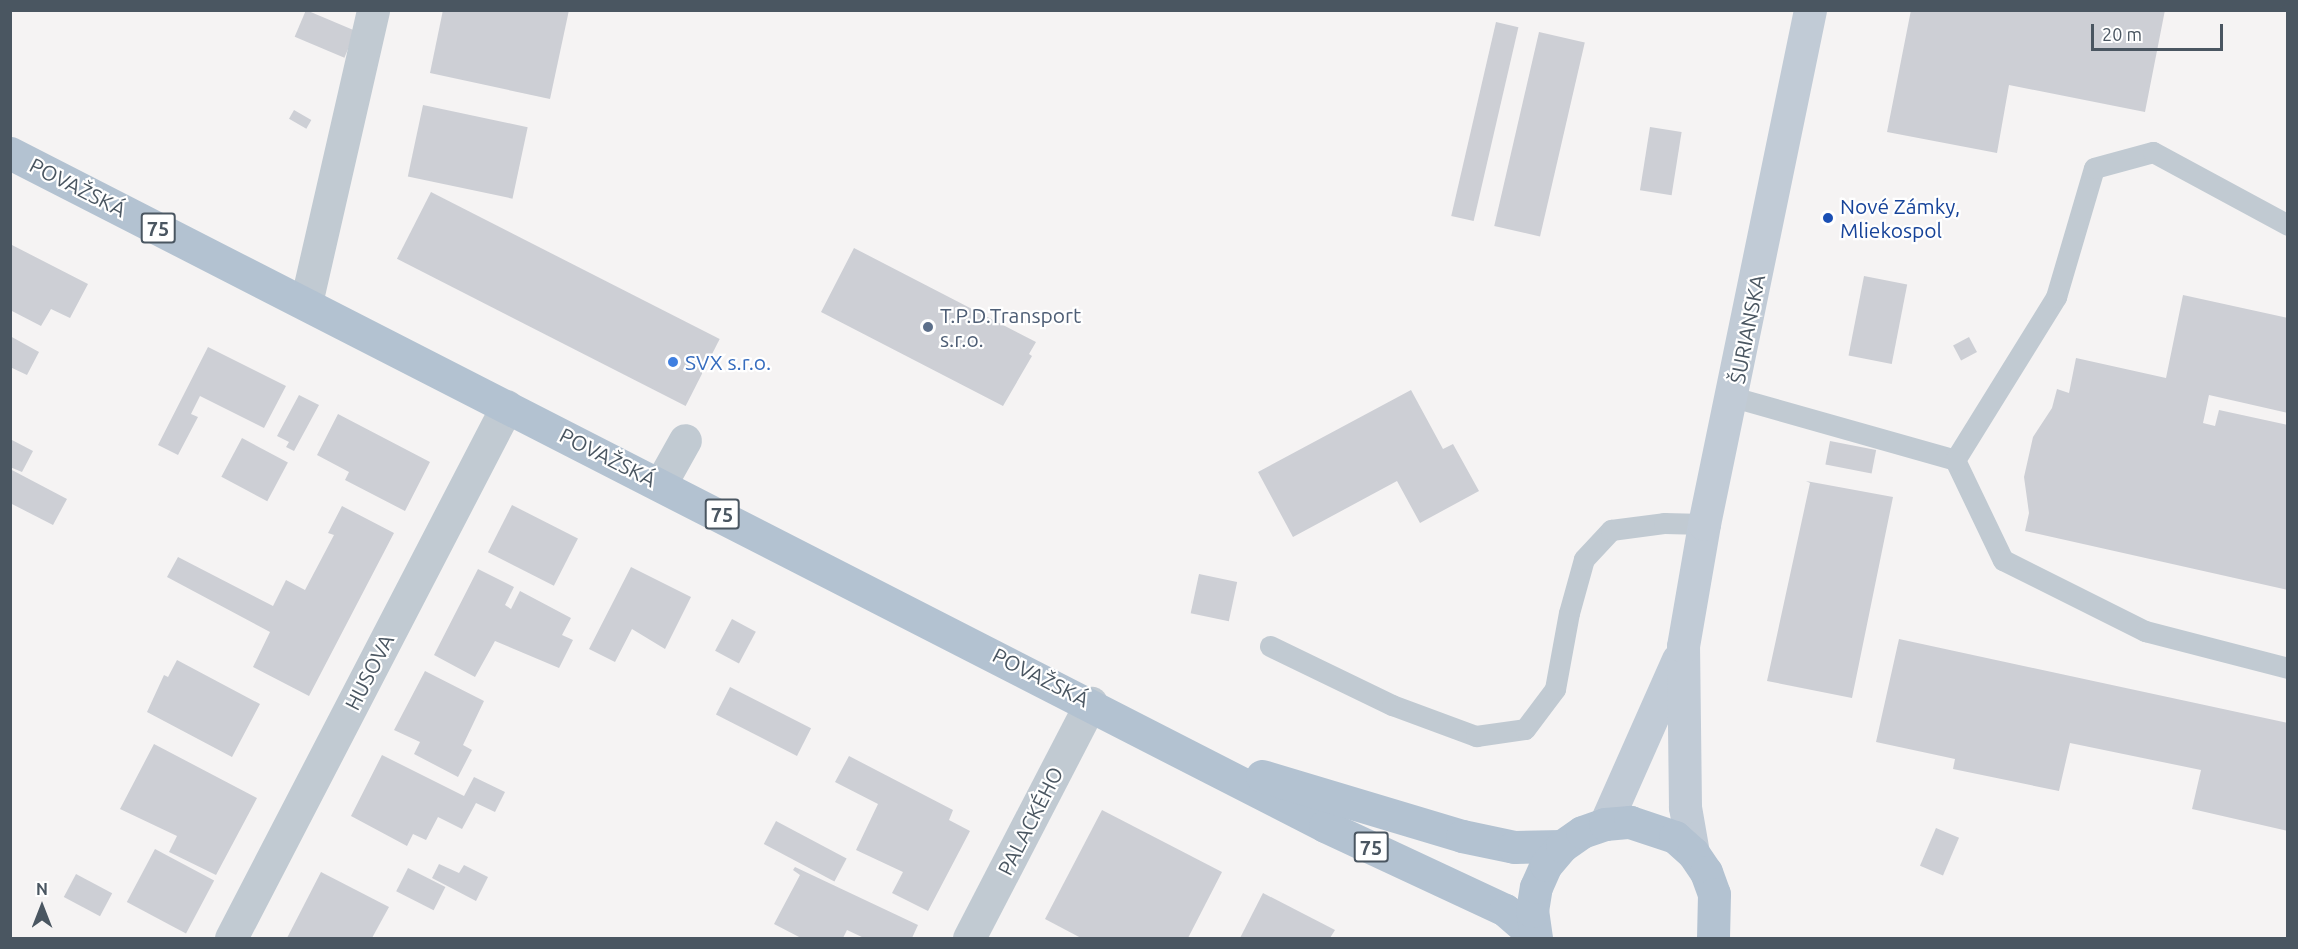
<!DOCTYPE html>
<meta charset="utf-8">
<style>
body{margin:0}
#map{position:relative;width:2298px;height:949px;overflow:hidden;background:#f5f3f3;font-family:Ubuntu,sans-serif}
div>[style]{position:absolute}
.building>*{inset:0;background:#cdcfd5;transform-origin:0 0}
.lane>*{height:21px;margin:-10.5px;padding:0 10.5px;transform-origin:10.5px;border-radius:10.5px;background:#c1cad2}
.street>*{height:33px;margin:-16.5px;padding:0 16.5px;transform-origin:16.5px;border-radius:16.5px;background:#c1cad2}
.secondary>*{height:33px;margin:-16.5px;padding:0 16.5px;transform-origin:16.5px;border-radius:16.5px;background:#c1cbd6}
.primary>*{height:33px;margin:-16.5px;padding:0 16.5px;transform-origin:16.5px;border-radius:16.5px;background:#b3c2d1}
.dots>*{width:16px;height:16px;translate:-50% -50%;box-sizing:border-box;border:3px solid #fff;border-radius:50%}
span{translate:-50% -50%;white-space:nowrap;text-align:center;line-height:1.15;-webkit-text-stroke:4.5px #fff;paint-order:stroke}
.shield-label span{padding:2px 4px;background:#fff;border:2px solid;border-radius:4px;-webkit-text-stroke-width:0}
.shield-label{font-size:20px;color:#4a5661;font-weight:700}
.street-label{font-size:21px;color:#4a5661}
.transit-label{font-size:21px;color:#164399}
.left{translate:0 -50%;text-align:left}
.service-label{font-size:21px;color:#4e5e75}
.shop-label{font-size:21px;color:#366cbe}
.frame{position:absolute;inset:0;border:12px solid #4a5661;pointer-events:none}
.north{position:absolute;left:12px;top:877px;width:60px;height:60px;-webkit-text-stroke:4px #fff;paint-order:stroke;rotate:0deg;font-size:16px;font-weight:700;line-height:24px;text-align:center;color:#4a5661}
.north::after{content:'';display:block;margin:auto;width:21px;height:27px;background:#4a5661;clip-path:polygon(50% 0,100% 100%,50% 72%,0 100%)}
.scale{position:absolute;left:2091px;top:24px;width:132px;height:27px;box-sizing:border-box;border:3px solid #4a5661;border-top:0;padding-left:8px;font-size:18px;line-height:21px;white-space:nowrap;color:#4a5661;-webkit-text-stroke:4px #fff;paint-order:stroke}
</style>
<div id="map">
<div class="building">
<i style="left:306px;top:10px;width:54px;height:29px;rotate:23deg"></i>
<i style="clip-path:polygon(443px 10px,569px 10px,550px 99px,430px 73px)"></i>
<i style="clip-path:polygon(1911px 10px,2165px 10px,2145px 112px,2009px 85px,1997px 153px,1887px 132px)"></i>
<i style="left:1496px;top:22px;width:23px;height:199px;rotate:13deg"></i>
<i style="left:1539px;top:32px;width:47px;height:199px;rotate:13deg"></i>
<i style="left:423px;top:105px;width:107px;height:73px;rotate:12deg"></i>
<i style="left:294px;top:110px;width:20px;height:10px;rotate:30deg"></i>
<i style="left:1650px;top:127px;width:32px;height:64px;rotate:9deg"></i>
<i style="left:431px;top:192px;width:324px;height:75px;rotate:27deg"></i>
<i style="clip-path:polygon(10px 244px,88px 284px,70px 318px,51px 309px,41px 326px,10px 310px)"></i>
<i style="clip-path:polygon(854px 248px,1036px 342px,1029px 354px,1032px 356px,1003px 406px,821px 312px)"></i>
<i style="left:1864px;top:276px;width:44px;height:81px;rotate:11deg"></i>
<i style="clip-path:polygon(2183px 295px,2288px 318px,2288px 413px,2209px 395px,2203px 423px,2215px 426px,2219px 410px,2288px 425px,2288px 590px,2025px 531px,2029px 513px,2024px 477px,2033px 437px,2052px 408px,2057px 389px,2069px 393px,2076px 358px,2166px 378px)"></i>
<i style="clip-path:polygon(10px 336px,39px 352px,27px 375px,10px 367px)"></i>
<i style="left:1969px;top:337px;width:17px;height:18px;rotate:62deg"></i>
<i style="clip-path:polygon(208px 347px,286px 386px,264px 428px,200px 396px,191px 414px,198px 417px,178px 455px,158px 445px)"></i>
<i style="clip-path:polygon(1411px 390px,1443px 449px,1453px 444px,1479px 491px,1420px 523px,1397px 481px,1293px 537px,1258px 472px)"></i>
<i style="clip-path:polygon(299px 395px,319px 405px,294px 451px,286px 447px,289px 442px,277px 436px)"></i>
<i style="clip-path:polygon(338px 414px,430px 462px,405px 511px,345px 480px,349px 472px,317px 455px)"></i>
<i style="left:242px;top:438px;width:52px;height:44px;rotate:28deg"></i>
<i style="clip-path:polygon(10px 439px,33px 451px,22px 472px,10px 467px)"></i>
<i style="left:1830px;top:441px;width:47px;height:24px;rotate:11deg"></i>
<i style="clip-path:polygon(10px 469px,67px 499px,53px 525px,10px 503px)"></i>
<i style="clip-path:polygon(1806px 481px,1893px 497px,1852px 698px,1767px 681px,1810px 483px)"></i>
<i style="left:512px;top:505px;width:74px;height:53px;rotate:27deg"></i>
<i style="clip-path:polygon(342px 506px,394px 533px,309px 696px,253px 667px,270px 632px,167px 577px,178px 557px,273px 606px,286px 580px,305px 590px,334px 535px,328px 533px)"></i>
<i style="clip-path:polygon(631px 567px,691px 597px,665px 649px,632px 629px,615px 662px,589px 649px)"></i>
<i style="clip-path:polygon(478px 569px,514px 587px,505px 605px,511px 609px,520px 591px,571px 618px,562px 635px,573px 640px,559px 668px,495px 641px,475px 677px,434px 655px)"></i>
<i style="left:1199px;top:574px;width:39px;height:40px;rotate:12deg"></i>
<i style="left:732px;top:619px;width:27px;height:36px;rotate:28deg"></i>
<i style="clip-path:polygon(1899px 639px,2288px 723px,2288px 831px,2192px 809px,2201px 770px,2070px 743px,2059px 791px,1953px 769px,1955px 759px,1876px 742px)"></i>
<i style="clip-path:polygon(177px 660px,260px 704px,232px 757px,147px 712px,164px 675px,168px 677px)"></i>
<i style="clip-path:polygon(425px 671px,484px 701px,463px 745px,472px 750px,458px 777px,414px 754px,420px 742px,394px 730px)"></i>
<i style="left:730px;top:687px;width:91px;height:31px;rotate:27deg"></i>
<i style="clip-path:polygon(154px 744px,257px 798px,216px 875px,169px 852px,177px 836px,120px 809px)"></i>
<i style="clip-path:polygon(382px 755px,464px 796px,474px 777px,505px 792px,495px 812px,476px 803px,462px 829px,438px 817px,426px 840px,413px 834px,407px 846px,351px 816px)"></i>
<i style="clip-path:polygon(849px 756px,953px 810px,949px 820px,970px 831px,928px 911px,892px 893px,903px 872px,856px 850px,878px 804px,835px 782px)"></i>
<i style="clip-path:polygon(1102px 810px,1222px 872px,1188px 938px,1081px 938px,1045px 919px)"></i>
<i style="left:776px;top:821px;width:80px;height:26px;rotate:28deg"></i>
<i style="left:1936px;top:828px;width:25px;height:41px;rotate:23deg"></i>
<i style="left:155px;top:849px;width:67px;height:60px;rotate:28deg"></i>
<i style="clip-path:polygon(439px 864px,459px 873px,464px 865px,488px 877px,476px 901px,432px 878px)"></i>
<i style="clip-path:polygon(795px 867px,918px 925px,912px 938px,864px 938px,847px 930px,843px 938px,801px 938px,774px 924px,800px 875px,793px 870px)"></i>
<i style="left:408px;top:868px;width:42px;height:26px;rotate:27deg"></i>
<i style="clip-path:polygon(321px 872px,389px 907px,372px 938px,287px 938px)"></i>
<i style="left:76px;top:874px;width:41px;height:26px;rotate:28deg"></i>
<i style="clip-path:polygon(1263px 893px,1335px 930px,1330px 938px,1240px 938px)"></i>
</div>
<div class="lane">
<i style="left:1733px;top:397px;width:231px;rotate:15.8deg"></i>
<i style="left:1955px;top:460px;width:111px;rotate:64.4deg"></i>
<i style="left:2003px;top:560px;width:159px;rotate:26.6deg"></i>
<i style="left:2145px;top:631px;width:148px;rotate:14.5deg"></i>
<i style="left:1955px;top:460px;width:192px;rotate:-58.2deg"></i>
<i style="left:2056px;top:297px;width:134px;rotate:-73.6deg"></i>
<i style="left:2094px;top:168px;width:61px;rotate:-15.2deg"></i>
<i style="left:2153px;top:152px;width:153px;rotate:28.4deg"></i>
<i style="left:1270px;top:646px;width:136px;rotate:25.8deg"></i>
<i style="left:1392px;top:705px;width:90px;rotate:20.3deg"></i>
<i style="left:1476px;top:736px;width:49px;rotate:-8.1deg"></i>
<i style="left:1525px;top:729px;width:50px;rotate:-53.1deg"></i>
<i style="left:1555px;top:689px;width:77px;rotate:-79.6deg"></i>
<i style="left:1569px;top:613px;width:56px;rotate:-74.5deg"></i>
<i style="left:1584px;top:559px;width:40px;rotate:-47deg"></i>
<i style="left:1611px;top:530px;width:53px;rotate:-7.5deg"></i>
<i style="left:1664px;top:523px;width:40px;rotate:1.4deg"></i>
</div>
<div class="street">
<i style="left:306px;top:303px;width:301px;rotate:-77.1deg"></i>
<i style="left:661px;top:483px;width:49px;rotate:-60.8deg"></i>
<i style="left:231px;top:938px;width:599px;rotate:-62.58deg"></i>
<i style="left:969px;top:938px;width:265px;rotate:-62.6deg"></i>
</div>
<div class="secondary">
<i style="left:1605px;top:824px;width:180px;rotate:-66.1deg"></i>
<i style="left:1693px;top:853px;width:47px;rotate:-99.9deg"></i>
<i style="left:1685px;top:807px;width:161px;rotate:-90.7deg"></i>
<i style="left:1683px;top:646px;width:124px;rotate:-80.2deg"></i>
<i style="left:1704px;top:524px;width:525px;rotate:-78.35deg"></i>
</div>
<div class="primary">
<i style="left:10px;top:153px;width:1477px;rotate:27.1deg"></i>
<i style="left:1325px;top:826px;width:199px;rotate:25deg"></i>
<i style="left:1505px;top:910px;width:40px;rotate:41deg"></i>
<i style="left:1262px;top:776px;width:209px;rotate:16.7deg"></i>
<i style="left:1462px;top:836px;width:53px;rotate:11.9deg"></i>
<i style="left:1514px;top:847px;width:48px;rotate:-1.2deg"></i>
<i style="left:1536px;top:938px;width:27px;rotate:-98deg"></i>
<i style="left:1532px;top:911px;width:24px;rotate:-81deg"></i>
<i style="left:1536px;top:887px;width:24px;rotate:-66deg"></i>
<i style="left:1546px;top:865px;width:25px;rotate:-50deg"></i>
<i style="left:1562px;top:846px;width:24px;rotate:-35deg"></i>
<i style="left:1582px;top:832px;width:24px;rotate:-19deg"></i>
<i style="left:1605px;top:824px;width:25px;rotate:-5deg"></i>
<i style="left:1630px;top:822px;width:47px;rotate:18.4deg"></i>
<i style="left:1675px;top:837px;width:24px;rotate:42deg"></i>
<i style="left:1693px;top:853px;width:23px;rotate:56deg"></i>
<i style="left:1706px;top:872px;width:23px;rotate:70deg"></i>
<i style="left:1714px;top:894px;width:44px;rotate:91.3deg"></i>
</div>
<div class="dots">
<i style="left:1828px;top:218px;background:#1a4fb4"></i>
<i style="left:928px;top:327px;background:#5c6f8a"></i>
<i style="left:673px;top:362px;background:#3f7fe0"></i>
</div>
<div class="shield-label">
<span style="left:158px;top:228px">75</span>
<span style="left:722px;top:514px">75</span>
<span style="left:1371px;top:847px">75</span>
</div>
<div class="street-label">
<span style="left:78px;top:187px;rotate:27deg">POVAŽSKÁ</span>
<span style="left:1747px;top:329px;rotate:-79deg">ŠURIANSKA</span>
<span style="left:608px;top:457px;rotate:27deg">POVAŽSKÁ</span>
<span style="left:369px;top:672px;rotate:-63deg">HUSOVA</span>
<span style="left:1041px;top:677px;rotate:27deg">POVAŽSKÁ</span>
<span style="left:1030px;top:821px;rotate:-63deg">PALACKÉHO</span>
</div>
<div class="transit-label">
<span class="left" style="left:1840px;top:218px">Nové Zámky,<br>Mliekospol</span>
</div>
<div class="service-label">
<span class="left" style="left:940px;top:327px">T.P.D.Transport<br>s.r.o.</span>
</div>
<div class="shop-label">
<span class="left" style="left:685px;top:362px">SVX s.r.o.</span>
</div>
<div class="frame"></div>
<div class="north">N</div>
<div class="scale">20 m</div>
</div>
